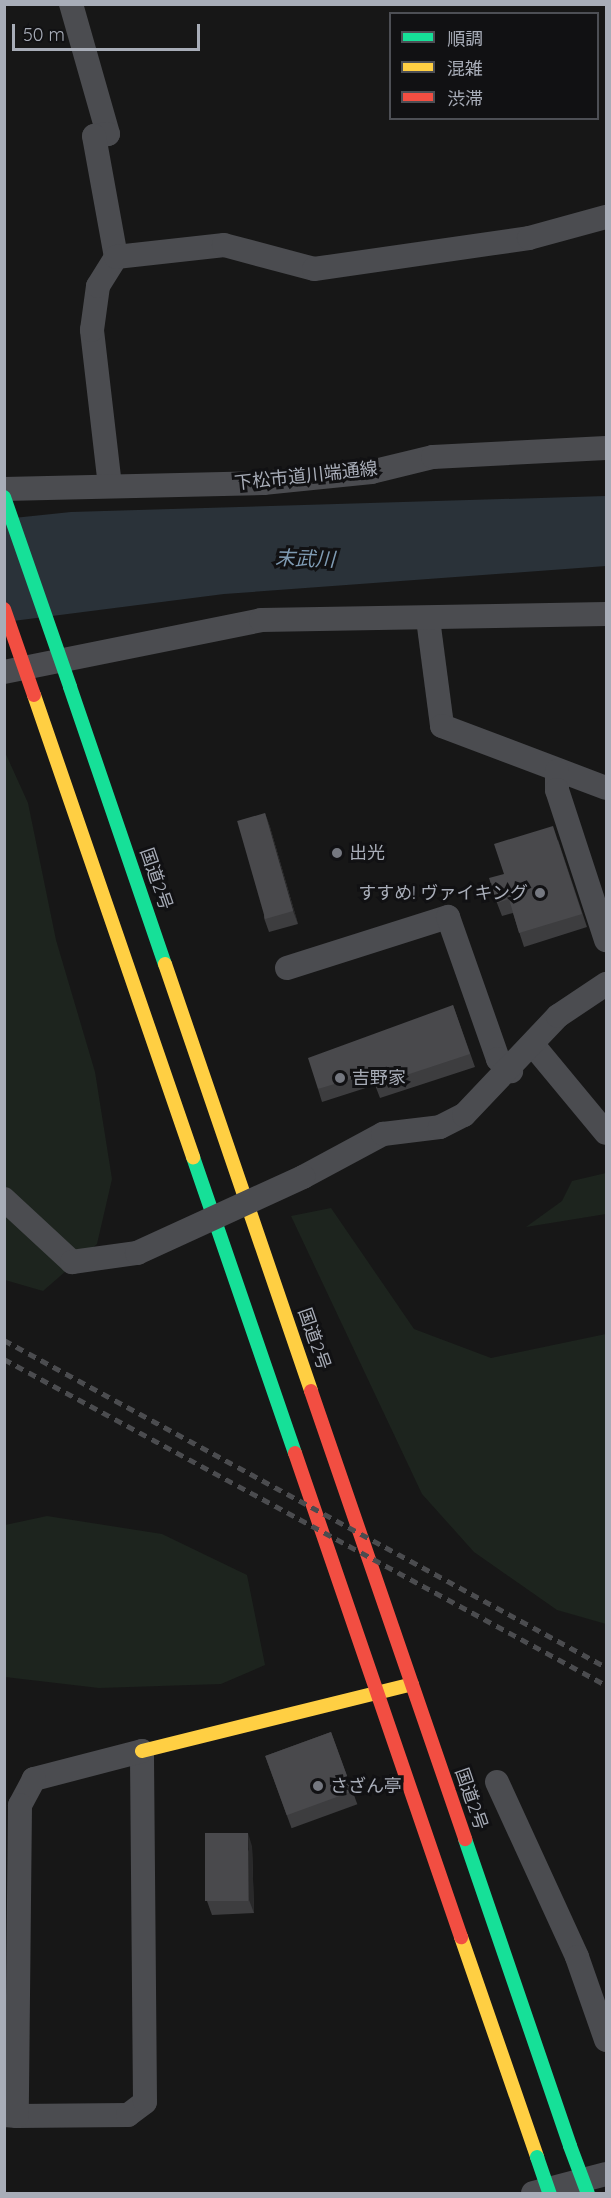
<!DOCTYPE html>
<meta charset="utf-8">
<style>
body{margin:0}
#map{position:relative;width:611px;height:2198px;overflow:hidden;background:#171717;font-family:Quicksand,"Noto Sans JP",sans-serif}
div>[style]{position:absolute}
.green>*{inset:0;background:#1d241e}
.water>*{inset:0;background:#2a3239}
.street>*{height:24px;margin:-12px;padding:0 12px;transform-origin:12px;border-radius:12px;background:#4b4c50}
.fast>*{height:14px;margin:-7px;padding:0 7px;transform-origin:7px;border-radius:7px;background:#16e098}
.slow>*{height:14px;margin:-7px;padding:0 7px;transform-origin:7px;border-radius:7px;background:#ffcf43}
.jam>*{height:14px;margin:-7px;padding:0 7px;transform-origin:7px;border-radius:7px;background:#f24e42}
.rail>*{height:4.5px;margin-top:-2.25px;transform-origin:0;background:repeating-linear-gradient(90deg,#4b4c4f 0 8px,transparent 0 14px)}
.street-bridge>*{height:24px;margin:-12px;padding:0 12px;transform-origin:12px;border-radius:12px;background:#4b4c50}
.fast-bridge>*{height:14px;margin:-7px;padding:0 7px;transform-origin:7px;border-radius:7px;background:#16e098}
.jam-bridge>*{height:14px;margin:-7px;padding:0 7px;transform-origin:7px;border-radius:7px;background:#f24e42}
.wall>*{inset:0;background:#3d3d3f;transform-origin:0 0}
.shaded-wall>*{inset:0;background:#29292a}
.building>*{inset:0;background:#49494c;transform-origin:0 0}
.dots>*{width:16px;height:16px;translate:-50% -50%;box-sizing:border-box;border:3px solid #111113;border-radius:50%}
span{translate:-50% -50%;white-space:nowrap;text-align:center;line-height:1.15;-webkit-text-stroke:6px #111113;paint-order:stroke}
.street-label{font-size:18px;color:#a8adb8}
.poi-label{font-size:18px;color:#a8adb8}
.left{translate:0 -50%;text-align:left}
.right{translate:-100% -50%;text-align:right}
.water-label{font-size:20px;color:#7f9bb3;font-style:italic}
.frame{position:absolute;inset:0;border:6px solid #a8adb8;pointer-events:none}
.legend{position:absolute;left:389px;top:12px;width:210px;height:108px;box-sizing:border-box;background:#111113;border:2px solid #4d4f55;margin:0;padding:8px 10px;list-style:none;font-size:18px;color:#a8adb8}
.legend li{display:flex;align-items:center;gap:12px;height:30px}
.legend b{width:30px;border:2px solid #4d4f55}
.scale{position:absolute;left:12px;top:24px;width:188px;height:27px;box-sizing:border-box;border:3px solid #a8adb8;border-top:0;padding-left:8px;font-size:18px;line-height:21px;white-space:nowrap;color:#a8adb8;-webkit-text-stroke:4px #111113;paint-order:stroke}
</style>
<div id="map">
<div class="green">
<i style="clip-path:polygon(4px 750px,28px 803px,56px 940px,95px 1072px,112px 1179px,97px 1244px,43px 1291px,5px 1280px)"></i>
<i style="clip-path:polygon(606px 1173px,606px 1214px,526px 1227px,562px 1201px,572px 1181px)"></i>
<i style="clip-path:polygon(331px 1208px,414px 1329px,491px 1358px,606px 1334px,606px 1624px,557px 1610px,474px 1552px,422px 1494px,291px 1216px)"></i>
<i style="clip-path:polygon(47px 1516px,162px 1534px,247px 1575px,265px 1665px,221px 1684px,99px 1688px,5px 1677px,5px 1525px)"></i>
</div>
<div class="water">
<i style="clip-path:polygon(606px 496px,606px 566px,224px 594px,5px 622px,4px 519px,71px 512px)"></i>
</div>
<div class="street">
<i style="left:71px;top:4px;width:135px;rotate:74.1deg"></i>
<i style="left:108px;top:134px;width:14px;rotate:172deg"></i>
<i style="left:94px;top:136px;width:123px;rotate:79.7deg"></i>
<i style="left:110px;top:486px;width:157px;rotate:-96.6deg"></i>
<i style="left:92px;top:330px;width:44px;rotate:-82.2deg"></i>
<i style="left:98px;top:286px;width:34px;rotate:-58deg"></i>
<i style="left:116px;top:257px;width:109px;rotate:-6.3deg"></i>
<i style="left:224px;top:245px;width:93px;rotate:14.9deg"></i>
<i style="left:314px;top:269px;width:217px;rotate:-8.2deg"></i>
<i style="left:529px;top:238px;width:80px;rotate:-15.3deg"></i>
<i style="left:4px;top:489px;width:259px;rotate:-1.3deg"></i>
<i style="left:263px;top:483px;width:109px;rotate:-5.8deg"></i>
<i style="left:371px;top:472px;width:64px;rotate:-13.6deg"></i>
<i style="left:433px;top:457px;width:173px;rotate:-3deg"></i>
<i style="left:428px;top:619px;width:108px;rotate:82.5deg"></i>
<i style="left:442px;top:726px;width:175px;rotate:20.7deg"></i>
<i style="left:4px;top:672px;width:262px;rotate:-11.4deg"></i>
<i style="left:261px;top:620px;width:345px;rotate:-1deg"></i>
<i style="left:557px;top:771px;width:19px;rotate:90deg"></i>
<i style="left:557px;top:790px;width:158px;rotate:71.9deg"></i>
<i style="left:287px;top:968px;width:169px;rotate:-17.6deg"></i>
<i style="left:448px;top:917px;width:151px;rotate:70.6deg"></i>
<i style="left:498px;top:1059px;width:18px;rotate:43deg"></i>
<i style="left:533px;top:1045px;width:114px;rotate:50.3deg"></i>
<i style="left:303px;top:1177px;width:91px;rotate:-28.3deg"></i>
<i style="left:383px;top:1134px;width:57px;rotate:-7deg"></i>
<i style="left:440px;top:1127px;width:27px;rotate:-27deg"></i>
<i style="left:464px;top:1115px;width:137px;rotate:-46.5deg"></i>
<i style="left:558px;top:1016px;width:58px;rotate:-33.7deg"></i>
<i style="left:4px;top:1199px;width:93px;rotate:42.8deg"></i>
<i style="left:72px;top:1262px;width:66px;rotate:-7.9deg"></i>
<i style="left:497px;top:1782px;width:192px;rotate:65.4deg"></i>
<i style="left:577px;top:1957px;width:88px;rotate:70.7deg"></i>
<i style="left:4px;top:2115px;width:13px;rotate:4deg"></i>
<i style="left:17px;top:2116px;width:111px;rotate:-0.5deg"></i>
<i style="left:128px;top:2115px;width:21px;rotate:-37deg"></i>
<i style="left:145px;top:2102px;width:351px;rotate:-90.5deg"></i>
<i style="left:142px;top:1751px;width:112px;rotate:165.5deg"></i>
<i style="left:34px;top:1779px;width:30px;rotate:118deg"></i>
<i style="left:20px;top:1805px;width:311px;rotate:90.6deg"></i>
<i style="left:533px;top:2193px;width:75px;rotate:-14.6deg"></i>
</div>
<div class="fast">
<i style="left:70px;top:687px;width:293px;rotate:71.1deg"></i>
<i style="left:193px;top:1157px;width:313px;rotate:71deg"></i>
<i style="left:465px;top:1839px;width:324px;rotate:71.1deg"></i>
</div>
<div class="slow">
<i style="left:34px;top:695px;width:489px;rotate:71deg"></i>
<i style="left:165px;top:964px;width:451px;rotate:71.1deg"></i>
<i style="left:142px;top:1751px;width:278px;rotate:-13.9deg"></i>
<i style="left:461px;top:1937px;width:233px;rotate:70.9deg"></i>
</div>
<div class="jam">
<i style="left:311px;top:1391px;width:474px;rotate:71deg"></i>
<i style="left:295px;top:1453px;width:512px;rotate:71.07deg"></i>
</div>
<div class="rail">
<i style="left:4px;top:1340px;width:685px;rotate:28.51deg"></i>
<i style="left:4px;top:1359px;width:685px;rotate:28.44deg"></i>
</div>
<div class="street-bridge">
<i style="left:137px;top:1253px;width:183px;rotate:-24.6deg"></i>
</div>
<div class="fast-bridge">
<i style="left:4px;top:497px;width:201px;rotate:70.8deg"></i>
<i style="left:570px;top:2146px;width:51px;rotate:69.4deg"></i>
<i style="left:537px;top:2157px;width:39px;rotate:71deg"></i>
</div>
<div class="jam-bridge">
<i style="left:4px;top:609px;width:91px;rotate:70.8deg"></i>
</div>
<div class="wall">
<i style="clip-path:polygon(265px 813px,270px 827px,298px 924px,269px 932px,264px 918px)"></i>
<i style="clip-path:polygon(558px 840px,587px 927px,524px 947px,513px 913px,502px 916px,497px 903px,504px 874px)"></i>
<i style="clip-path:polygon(453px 1005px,475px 1067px,380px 1098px,375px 1085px,322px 1102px,318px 1089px)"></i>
<i style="left:331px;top:1732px;width:77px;height:70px;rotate:70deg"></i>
<i style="clip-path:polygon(252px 1846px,254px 1913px,212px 1915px,207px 1901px)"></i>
</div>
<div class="shaded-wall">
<i style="clip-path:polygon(265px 813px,270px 827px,298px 924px,293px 911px)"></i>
<i style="clip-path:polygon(248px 1833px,252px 1846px,254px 1913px,249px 1900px)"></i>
</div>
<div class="building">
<i style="left:265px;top:813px;width:102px;height:29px;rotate:74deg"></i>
<i style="clip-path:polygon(553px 826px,582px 914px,519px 933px,509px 899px,497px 903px,489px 878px,504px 874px,494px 844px)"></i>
<i style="clip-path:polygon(453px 1005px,470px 1054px,376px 1085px,371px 1073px,318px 1089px,308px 1058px)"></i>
<i style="left:331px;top:1732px;width:63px;height:70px;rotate:70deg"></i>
<i style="left:205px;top:1833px;width:43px;height:68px"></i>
</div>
<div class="dots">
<i style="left:337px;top:853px;background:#757880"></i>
<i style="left:540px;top:893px;background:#757880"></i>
<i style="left:340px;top:1078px;background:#757880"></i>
<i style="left:318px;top:1786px;background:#757880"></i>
</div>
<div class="street-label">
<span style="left:306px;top:476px;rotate:-6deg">下松市道川端通線</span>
<span style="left:156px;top:879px;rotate:71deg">国道2号</span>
<span style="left:314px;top:1339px;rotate:71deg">国道2号</span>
<span style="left:471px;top:1799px;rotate:71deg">国道2号</span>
</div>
<div class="poi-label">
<span class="left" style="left:349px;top:853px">出光</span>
<span class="right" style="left:528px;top:893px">すすめ! ヴァイキング</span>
<span class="left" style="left:352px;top:1078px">吉野家</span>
<span class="left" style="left:330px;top:1786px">さざん亭</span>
</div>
<div class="water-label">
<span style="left:305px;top:558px;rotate:2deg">末武川</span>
</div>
<div class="frame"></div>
<ul class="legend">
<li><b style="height:8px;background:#16e098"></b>順調</li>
<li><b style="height:8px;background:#ffcf43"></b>混雑</li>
<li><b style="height:8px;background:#f24e42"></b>渋滞</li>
</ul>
<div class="scale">50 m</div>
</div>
